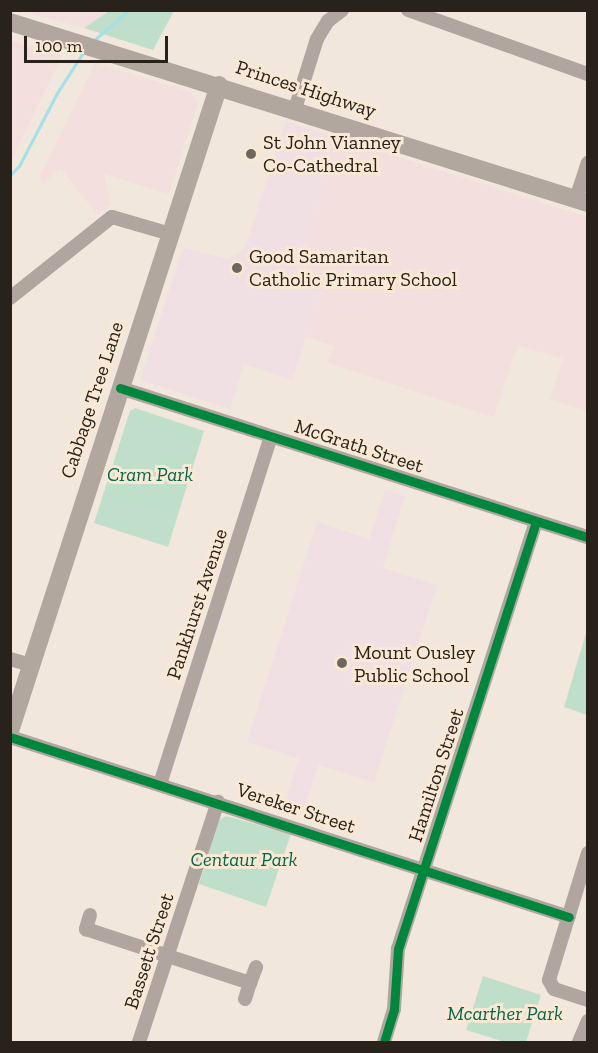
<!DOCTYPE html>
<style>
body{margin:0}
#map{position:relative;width:598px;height:1053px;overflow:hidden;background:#f1e7dc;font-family:"Zilla Slab",serif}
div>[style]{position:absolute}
.commercial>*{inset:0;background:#f3dfdd}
.education>*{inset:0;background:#f0e0e3}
.green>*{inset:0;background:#c0dfca}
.stream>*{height:3px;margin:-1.5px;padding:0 1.5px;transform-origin:1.5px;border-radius:1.5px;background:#a4e1e7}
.minor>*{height:14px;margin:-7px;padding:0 7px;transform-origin:7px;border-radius:7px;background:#b0a69f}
.major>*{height:18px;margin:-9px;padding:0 9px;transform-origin:9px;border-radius:9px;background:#b1a79e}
.cycleway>*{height:9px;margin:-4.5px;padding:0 4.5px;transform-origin:4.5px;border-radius:4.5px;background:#00873e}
.dots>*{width:16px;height:16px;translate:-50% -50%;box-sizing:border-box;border:3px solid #f9e8d4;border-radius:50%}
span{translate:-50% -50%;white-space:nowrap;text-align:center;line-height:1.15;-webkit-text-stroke:6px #f9e8d4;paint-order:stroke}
.street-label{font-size:20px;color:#28221b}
.poi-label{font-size:20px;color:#28221b}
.left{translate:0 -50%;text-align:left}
.park-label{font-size:20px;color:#026749;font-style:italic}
.frame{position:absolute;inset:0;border:12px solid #28221b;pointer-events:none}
.scale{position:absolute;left:24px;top:36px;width:144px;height:27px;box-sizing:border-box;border:3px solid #28221b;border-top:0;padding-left:8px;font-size:18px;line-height:21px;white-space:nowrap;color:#28221b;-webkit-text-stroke:4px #f9e8d4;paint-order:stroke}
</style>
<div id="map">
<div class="commercial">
<i style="clip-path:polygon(23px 11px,109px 11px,84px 28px)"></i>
<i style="clip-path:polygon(11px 41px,62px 56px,11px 160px,10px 41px)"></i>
<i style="clip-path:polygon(95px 63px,191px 92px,198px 103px,169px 194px,104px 174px,111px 204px,98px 215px,61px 169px,43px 184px,40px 176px)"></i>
<i style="clip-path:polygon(339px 138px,587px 217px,587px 411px,550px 399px,563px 359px,518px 345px,494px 417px,328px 363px,334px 346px,306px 337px,323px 285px,295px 276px)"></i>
</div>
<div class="education">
<i style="clip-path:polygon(286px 121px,339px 138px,295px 276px,323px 285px,292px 380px,244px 364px,230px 409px,140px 380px,183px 248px,229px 259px,245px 248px)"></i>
<i style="clip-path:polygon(385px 490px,405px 496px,383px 568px,437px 585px,374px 782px,318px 765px,302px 816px,283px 810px,299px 759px,247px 742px,317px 522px,369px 539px)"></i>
</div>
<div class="green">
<i style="clip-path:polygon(109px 11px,109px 10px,174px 11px,153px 50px,84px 28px)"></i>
<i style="clip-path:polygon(135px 408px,204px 431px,168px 547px,94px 523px,130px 411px)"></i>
<i style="clip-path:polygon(586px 633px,588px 633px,587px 715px,564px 707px)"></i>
<i style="clip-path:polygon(226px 816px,291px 834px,266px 907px,199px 884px,219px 820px)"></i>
<i style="clip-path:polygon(483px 976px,541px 995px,526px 1042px,505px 1042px,466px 1030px)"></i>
</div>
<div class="stream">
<i style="left:93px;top:41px;width:48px;rotate:-40.7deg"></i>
<i style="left:10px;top:175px;width:13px;rotate:-45deg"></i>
<i style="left:19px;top:166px;width:82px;rotate:-62.5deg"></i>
<i style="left:57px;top:93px;width:50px;rotate:-57.3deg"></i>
</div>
<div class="minor">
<i style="left:408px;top:10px;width:191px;rotate:19.6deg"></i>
<i style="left:295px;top:109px;width:73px;rotate:-72.6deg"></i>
<i style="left:317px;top:39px;width:21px;rotate:-59deg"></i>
<i style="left:328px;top:21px;width:18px;rotate:-38deg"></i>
<i style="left:576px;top:199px;width:38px;rotate:-72deg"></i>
<i style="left:10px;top:298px;width:130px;rotate:-38.5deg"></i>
<i style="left:112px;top:217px;width:60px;rotate:16.3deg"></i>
<i style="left:120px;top:388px;width:491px;rotate:17.7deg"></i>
<i style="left:10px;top:659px;width:22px;rotate:16deg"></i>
<i style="left:10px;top:737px;width:587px;rotate:17.85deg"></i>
<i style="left:160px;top:784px;width:364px;rotate:-72.3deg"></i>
<i style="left:588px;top:853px;width:133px;rotate:107.1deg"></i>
<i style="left:549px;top:980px;width:10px;rotate:61deg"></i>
<i style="left:554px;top:989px;width:36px;rotate:18deg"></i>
<i style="left:90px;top:915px;width:15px;rotate:106deg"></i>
<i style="left:86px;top:929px;width:173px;rotate:18.2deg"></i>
<i style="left:250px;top:983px;width:17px;rotate:-69deg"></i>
<i style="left:245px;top:999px;width:17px;rotate:-73deg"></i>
<i style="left:139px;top:1042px;width:253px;rotate:-71.8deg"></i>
<i style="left:384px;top:1042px;width:34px;rotate:-73deg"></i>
<i style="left:394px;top:1009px;width:60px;rotate:-86.2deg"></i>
<i style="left:398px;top:949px;width:449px;rotate:-72.1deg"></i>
<i style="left:579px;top:1042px;width:23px;rotate:-67deg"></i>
</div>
<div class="major">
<i style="left:10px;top:22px;width:606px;rotate:17.39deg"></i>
<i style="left:10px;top:731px;width:679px;rotate:-72.07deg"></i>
</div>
<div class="cycleway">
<i style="left:120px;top:388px;width:491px;rotate:17.7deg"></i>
<i style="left:10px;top:737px;width:587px;rotate:17.85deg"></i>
<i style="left:384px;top:1042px;width:34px;rotate:-73deg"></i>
<i style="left:394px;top:1009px;width:60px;rotate:-86.2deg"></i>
<i style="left:398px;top:949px;width:449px;rotate:-72.1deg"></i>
</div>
<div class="dots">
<i style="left:251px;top:154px;background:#6e675f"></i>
<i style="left:237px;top:268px;background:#6e675f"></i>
<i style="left:342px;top:663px;background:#6e675f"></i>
</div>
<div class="street-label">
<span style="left:306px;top:89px;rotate:18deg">Princes Highway</span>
<span style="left:92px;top:400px;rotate:-72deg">Cabbage Tree Lane</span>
<span style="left:359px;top:446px;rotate:18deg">McGrath Street</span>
<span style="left:197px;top:604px;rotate:-72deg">Pankhurst Avenue</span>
<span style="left:436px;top:775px;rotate:-72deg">Hamilton Street</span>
<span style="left:296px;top:808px;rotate:18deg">Vereker Street</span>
<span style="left:149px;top:951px;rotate:-72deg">Bassett Street</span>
</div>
<div class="poi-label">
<span class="left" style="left:263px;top:154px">St John Vianney<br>Co-Cathedral</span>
<span class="left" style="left:249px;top:268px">Good Samaritan<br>Catholic Primary School</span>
<span class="left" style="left:354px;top:664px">Mount Ousley<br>Public School</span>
</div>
<div class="park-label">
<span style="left:150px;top:474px">Cram Park</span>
<span style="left:244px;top:859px">Centaur Park</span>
<span style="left:505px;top:1013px">Mcarther Park</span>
</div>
<div class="frame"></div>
<div class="scale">100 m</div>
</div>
